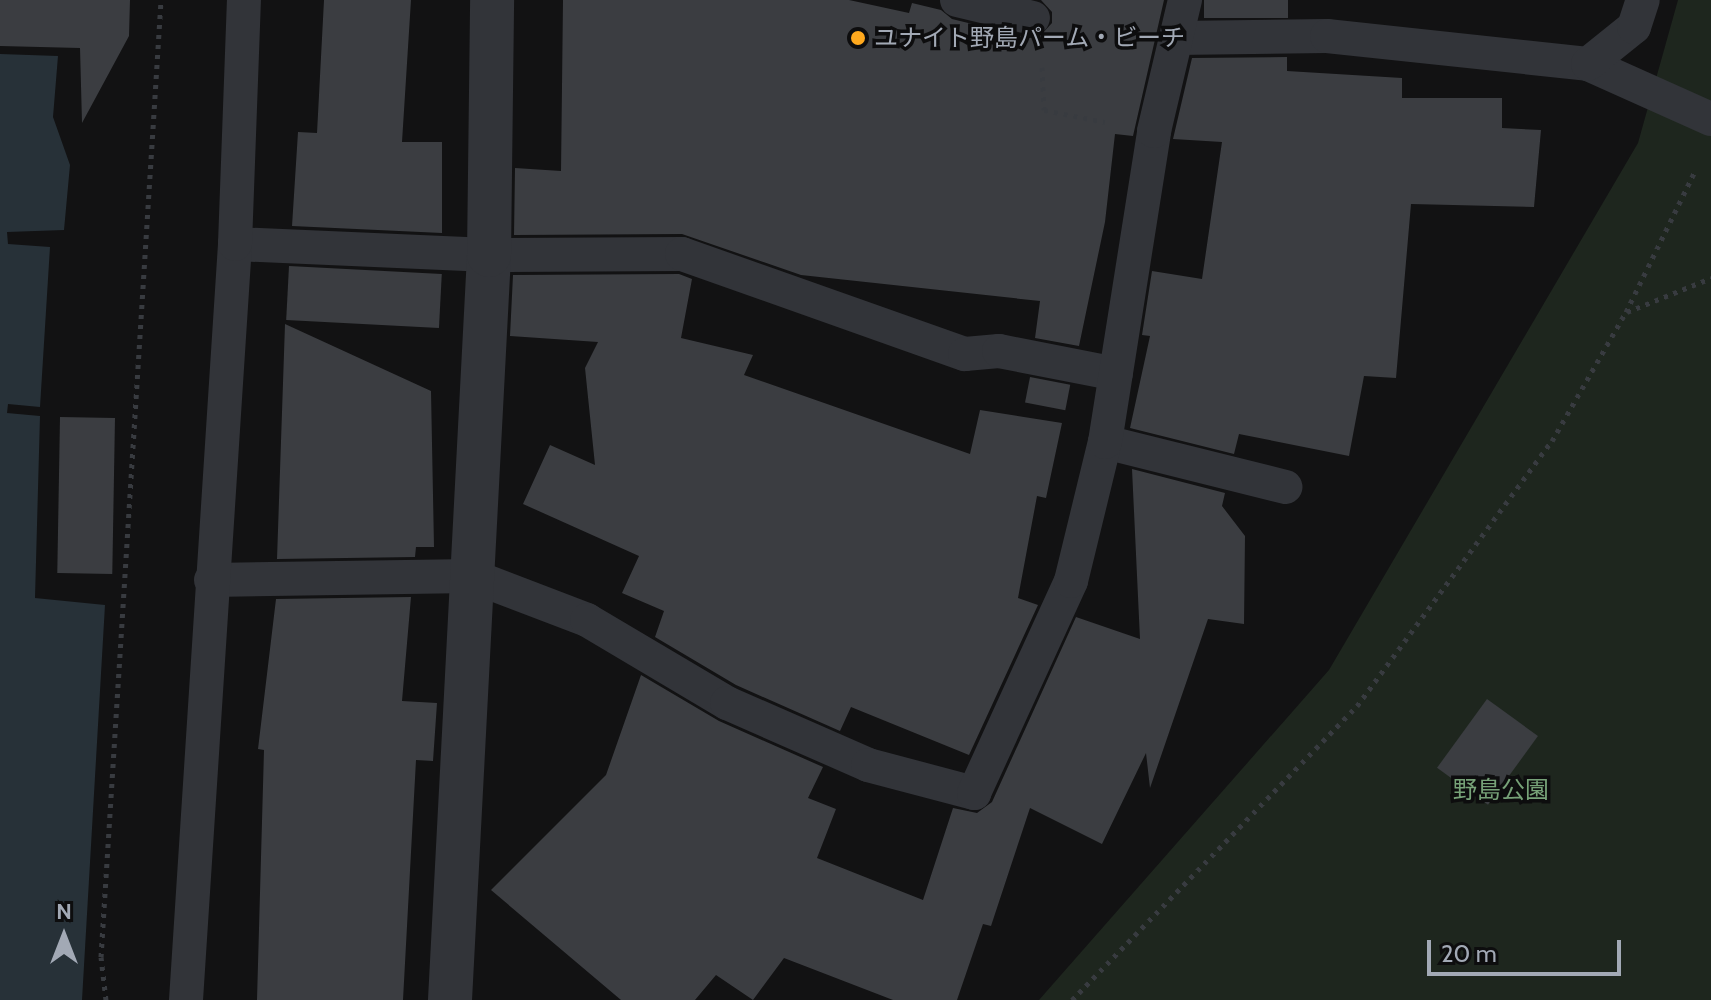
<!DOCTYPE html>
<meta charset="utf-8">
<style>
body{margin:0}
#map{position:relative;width:1711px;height:1000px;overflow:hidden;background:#121213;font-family:Cabin,"Noto Sans JP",sans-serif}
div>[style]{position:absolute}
.green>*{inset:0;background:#1e261e}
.water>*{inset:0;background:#273138}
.building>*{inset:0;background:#3b3d41;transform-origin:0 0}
.path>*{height:5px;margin-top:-2.5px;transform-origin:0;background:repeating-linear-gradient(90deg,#383b40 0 4px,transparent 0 10px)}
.service>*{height:34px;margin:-17px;padding:0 17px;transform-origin:17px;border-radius:17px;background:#323439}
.minor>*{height:44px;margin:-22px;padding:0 22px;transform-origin:22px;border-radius:22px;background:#323439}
.dots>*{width:22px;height:22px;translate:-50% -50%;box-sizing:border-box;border:4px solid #0d0d0e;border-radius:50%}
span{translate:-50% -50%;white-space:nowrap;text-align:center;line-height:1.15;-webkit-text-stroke:7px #0d0d0e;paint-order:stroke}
.poi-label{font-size:24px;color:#a2a9b5}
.left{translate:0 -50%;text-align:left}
.park-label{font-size:24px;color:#77a278}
.north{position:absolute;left:24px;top:896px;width:80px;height:80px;-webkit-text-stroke:6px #0d0d0e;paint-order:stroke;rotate:0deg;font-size:22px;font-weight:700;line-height:32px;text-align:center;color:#a2a9b5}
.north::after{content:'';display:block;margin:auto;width:28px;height:36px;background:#a2a9b5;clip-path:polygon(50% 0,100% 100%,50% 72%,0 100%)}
.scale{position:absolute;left:1427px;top:940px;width:194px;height:36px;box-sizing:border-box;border:4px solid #a2a9b5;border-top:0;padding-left:10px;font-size:24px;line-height:28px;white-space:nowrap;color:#a2a9b5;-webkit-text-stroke:6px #0d0d0e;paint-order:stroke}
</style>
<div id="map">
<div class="green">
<i style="clip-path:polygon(1678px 0,1711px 0,1711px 1000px,1039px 1000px,1329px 670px,1638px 143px)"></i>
</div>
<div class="water">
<i style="clip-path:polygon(0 54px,58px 56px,53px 117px,70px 165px,64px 230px,7px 232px,8px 244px,50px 247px,40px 407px,8px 404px,7px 413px,40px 416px,35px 598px,105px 605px,82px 1000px,0 1000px)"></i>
</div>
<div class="building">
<i style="clip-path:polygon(0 0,130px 0,129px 36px,82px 123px,80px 48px,0 46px)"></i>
<i style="clip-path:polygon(324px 0,411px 0,402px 142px,442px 142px,442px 233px,292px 226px,298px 132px,317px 133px)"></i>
<i style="clip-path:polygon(563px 0,849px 0,909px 13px,912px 3px,941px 10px,952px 19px,1029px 38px,1039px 37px,1052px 23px,1052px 12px,1041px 0,1164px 0,1133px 136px,1115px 134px,1105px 222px,1079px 346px,1035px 338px,1040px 301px,801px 275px,682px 234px,514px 235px,515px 168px,561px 171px)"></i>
<i style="left:1204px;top:0;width:84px;height:18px"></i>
<i style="clip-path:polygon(1287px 57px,1287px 71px,1402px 78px,1402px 98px,1502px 98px,1502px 128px,1541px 130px,1534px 207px,1411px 204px,1396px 378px,1364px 376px,1349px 456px,1239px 434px,1234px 454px,1130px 428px,1150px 336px,1142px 335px,1152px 271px,1202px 279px,1222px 142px,1173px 139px,1192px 58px)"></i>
<i style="left:289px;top:266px;width:153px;height:54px;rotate:3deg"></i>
<i style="clip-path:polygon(679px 274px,692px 279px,681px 338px,753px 355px,744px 375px,970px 454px,980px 410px,1062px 423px,1046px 498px,1037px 496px,1018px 598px,1038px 605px,969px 755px,851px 707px,840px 731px,736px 685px,655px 637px,664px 611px,622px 593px,639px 556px,523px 504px,550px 445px,595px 465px,585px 368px,598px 342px,510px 336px,513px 275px)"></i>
<i style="clip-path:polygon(285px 324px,431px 391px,434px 547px,416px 547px,415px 557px,277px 559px)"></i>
<i style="left:1030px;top:377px;width:41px;height:26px;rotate:11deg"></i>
<i style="left:60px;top:417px;width:55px;height:156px;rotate:1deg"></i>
<i style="clip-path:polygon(1132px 469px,1225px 493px,1222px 506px,1245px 536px,1244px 624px,1208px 619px,1150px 788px,1146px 753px,1102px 844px,1030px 808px,991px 926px,983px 924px,957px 1000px,893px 1000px,784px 958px,753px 1000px,716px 975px,695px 1000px,621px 1000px,491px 890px,606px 775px,641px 675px,719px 721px,823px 767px,808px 798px,836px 809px,817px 858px,923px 900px,953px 808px,977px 813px,992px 802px,1076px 617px,1140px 639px)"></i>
<i style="clip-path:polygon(411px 597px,402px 701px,437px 703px,433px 761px,416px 760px,403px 1000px,257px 1000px,264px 750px,258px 749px,276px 599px)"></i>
<i style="left:1487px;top:699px;width:63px;height:85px;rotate:36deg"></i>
</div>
<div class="path">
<i style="left:1042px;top:67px;width:43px;rotate:87.3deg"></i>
<i style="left:1044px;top:110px;width:62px;rotate:11.1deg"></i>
<i style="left:1627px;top:312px;width:91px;rotate:-22deg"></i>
<i style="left:106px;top:1000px;width:43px;rotate:-96.6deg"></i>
<i style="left:101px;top:957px;width:959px;rotate:-86.41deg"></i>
<i style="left:1072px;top:1000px;width:409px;rotate:-45.9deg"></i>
<i style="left:1357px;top:706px;width:329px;rotate:-53.7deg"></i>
<i style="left:1552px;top:441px;width:149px;rotate:-60.2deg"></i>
<i style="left:1626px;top:312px;width:159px;rotate:-63.9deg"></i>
</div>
<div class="service">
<i style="left:957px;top:0;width:78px;rotate:13.3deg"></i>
<i style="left:1176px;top:38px;width:151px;rotate:-0.8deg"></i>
<i style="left:1327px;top:36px;width:262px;rotate:6.1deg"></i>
<i style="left:1588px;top:64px;width:135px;rotate:24.1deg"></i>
<i style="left:1588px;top:64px;width:59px;rotate:-38.8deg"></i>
<i style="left:1634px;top:27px;width:28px;rotate:-72deg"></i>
<i style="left:235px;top:244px;width:254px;rotate:2.5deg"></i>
<i style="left:489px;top:255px;width:193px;rotate:-0.3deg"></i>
<i style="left:682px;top:254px;width:300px;rotate:19.5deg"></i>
<i style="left:965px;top:354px;width:34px;rotate:-5deg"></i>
<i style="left:999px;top:351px;width:119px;rotate:11.1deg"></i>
<i style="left:1105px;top:442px;width:186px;rotate:14deg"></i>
<i style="left:211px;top:580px;width:261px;rotate:-0.9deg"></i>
<i style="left:472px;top:576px;width:123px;rotate:20.9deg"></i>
<i style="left:587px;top:620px;width:163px;rotate:30.7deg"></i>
<i style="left:727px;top:703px;width:154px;rotate:23.7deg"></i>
<i style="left:868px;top:765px;width:110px;rotate:14.8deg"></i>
<i style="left:974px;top:793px;width:233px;rotate:-65.4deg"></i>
<i style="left:1071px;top:581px;width:143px;rotate:-76.3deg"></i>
<i style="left:1105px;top:442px;width:315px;rotate:-81deg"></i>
<i style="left:1154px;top:131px;width:135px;rotate:-76.7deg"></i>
<i style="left:186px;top:1000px;width:758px;rotate:-86.29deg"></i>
<i style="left:235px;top:244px;width:244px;rotate:-87.9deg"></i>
</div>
<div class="minor">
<i style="left:450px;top:1000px;width:746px;rotate:-87deg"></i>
<i style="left:489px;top:255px;width:255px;rotate:-89.3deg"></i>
</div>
<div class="dots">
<i style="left:858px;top:38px;background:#ffa91e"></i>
</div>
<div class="poi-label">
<span class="left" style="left:874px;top:38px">ユナイト野島パーム・ビーチ</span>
</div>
<div class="park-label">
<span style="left:1501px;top:790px">野島公園</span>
</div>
<div class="north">N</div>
<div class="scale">20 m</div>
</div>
